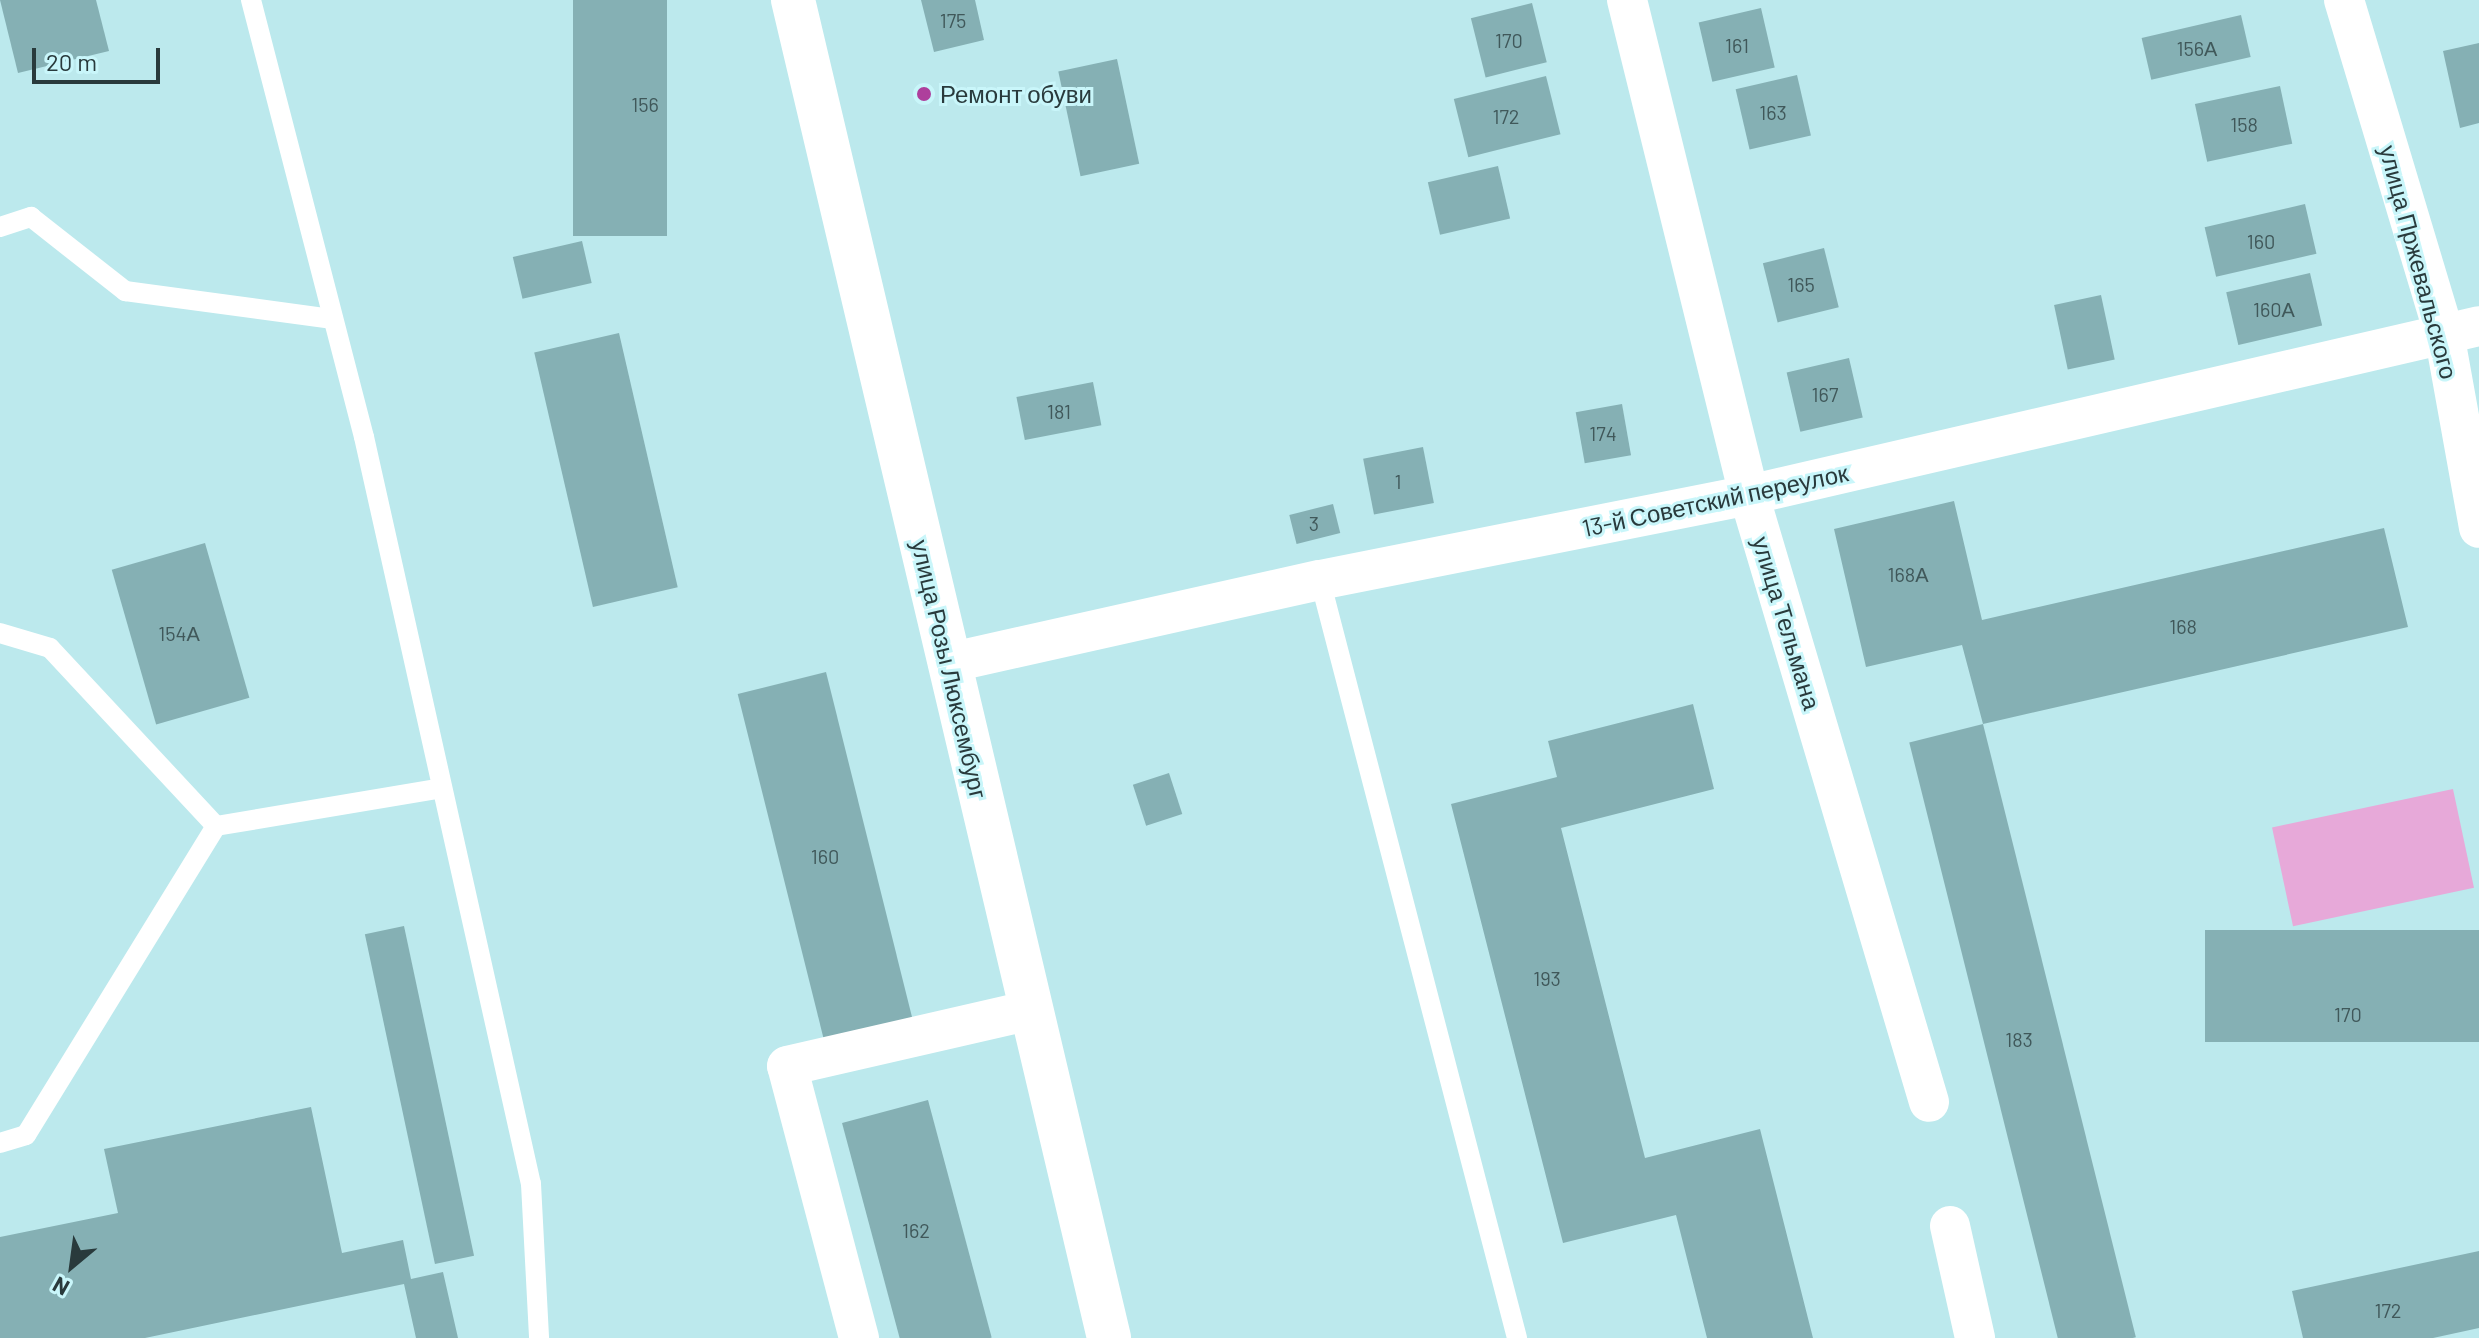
<!DOCTYPE html>
<meta charset="utf-8">
<style>
body{margin:0}
#map{position:relative;width:2479px;height:1338px;overflow:hidden;background:#bce9ed;font-family:Barlow,sans-serif}
div>[style]{position:absolute}
.green>*{inset:0;background:#e7a9d9;transform-origin:0 0}
.building>*{inset:0;background:#85b0b4;transform-origin:0 0}
.service>*{height:20px;margin:-10px;padding:0 10px;transform-origin:10px;border-radius:10px;background:#fff}
.minor>*{height:40px;margin:-20px;padding:0 20px;transform-origin:20px;border-radius:20px;background:#fff}
.secondary>*{height:44px;margin:-22px;padding:0 22px;transform-origin:22px;border-radius:22px;background:#fff}
.dots>*{width:22px;height:22px;translate:-50% -50%;box-sizing:border-box;border:4px solid #c9f6fa;border-radius:50%}
span{translate:-50% -50%;white-space:nowrap;text-align:center;line-height:1.15;-webkit-text-stroke:6px #c9f6fa;paint-order:stroke}
.number-label{font-size:20px;color:#40585a}
.number-label span{-webkit-text-stroke-width:0}
.poi-label{font-size:24px;color:#293a3c}
.left{translate:0 -50%;text-align:left}
.street-label{font-size:24px;color:#293a3c}
.north{position:absolute;left:32px;top:1226px;width:80px;height:80px;-webkit-text-stroke:6px #c9f6fa;paint-order:stroke;rotate:209deg;font-size:22px;font-weight:700;line-height:32px;text-align:center;color:#293a3c}
.north::after{content:'';display:block;margin:auto;width:28px;height:36px;background:#293a3c;clip-path:polygon(50% 0,100% 100%,50% 72%,0 100%)}
.scale{position:absolute;left:32px;top:48px;width:128px;height:36px;box-sizing:border-box;border:4px solid #293a3c;border-top:0;padding-left:10px;font-size:24px;line-height:28px;white-space:nowrap;color:#293a3c;-webkit-text-stroke:6px #c9f6fa;paint-order:stroke}
</style>
<div id="map">
<div class="green">
<i style="left:2453px;top:789px;width:101px;height:185px;rotate:78deg"></i>
</div>
<div class="building">
<i style="clip-path:polygon(0 0,96px 0,109px 51px,18px 73px)"></i>
<i style="left:573px;top:0;width:94px;height:236px"></i>
<i style="clip-path:polygon(921px 0,975px 0,984px 40px,934px 52px)"></i>
<i style="left:1532px;top:3px;width:61px;height:63px;rotate:76deg"></i>
<i style="left:1761px;top:8px;width:61px;height:64px;rotate:77deg"></i>
<i style="left:2241px;top:15px;width:43px;height:102px;rotate:77deg"></i>
<i style="clip-path:polygon(2479px 43px,2479px 123px,2460px 128px,2443px 51px)"></i>
<i style="left:1117px;top:59px;width:107px;height:60px;rotate:78deg"></i>
<i style="left:1797px;top:75px;width:62px;height:63px;rotate:77deg"></i>
<i style="left:1546px;top:76px;width:60px;height:95px;rotate:76deg"></i>
<i style="left:2280px;top:86px;width:59px;height:87px;rotate:78deg"></i>
<i style="left:1498px;top:166px;width:54px;height:72px;rotate:77deg"></i>
<i style="left:2305px;top:204px;width:51px;height:103px;rotate:77deg"></i>
<i style="left:582px;top:241px;width:43px;height:71px;rotate:77deg"></i>
<i style="left:1824px;top:248px;width:61px;height:63px;rotate:76deg"></i>
<i style="left:2310px;top:273px;width:54px;height:86px;rotate:77deg"></i>
<i style="left:2101px;top:295px;width:66px;height:48px;rotate:78deg"></i>
<i style="left:619px;top:333px;width:261px;height:87px;rotate:77deg"></i>
<i style="left:1849px;top:358px;width:61px;height:64px;rotate:77deg"></i>
<i style="left:1093px;top:382px;width:44px;height:78px;rotate:79deg"></i>
<i style="left:1622px;top:404px;width:52px;height:47px;rotate:80deg"></i>
<i style="left:1423px;top:447px;width:57px;height:61px;rotate:79deg"></i>
<i style="clip-path:polygon(1954px 501px,1982px 620px,2384px 528px,2408px 627px,1983px 724px,1962px 645px,1866px 667px,1834px 529px)"></i>
<i style="left:1333px;top:504px;width:30px;height:45px;rotate:76deg"></i>
<i style="left:205px;top:543px;width:161px;height:97px;rotate:74deg"></i>
<i style="left:826px;top:672px;width:356px;height:91px;rotate:76deg"></i>
<i style="clip-path:polygon(1693px 704px,1714px 789px,1561px 828px,1645px 1158px,1760px 1129px,1813px 1338px,1707px 1338px,1676px 1215px,1563px 1243px,1451px 804px,1557px 777px,1548px 741px)"></i>
<i style="left:1983px;top:724px;width:632px;height:76px;rotate:76deg"></i>
<i style="left:1169px;top:773px;width:43px;height:38px;rotate:72deg"></i>
<i style="left:404px;top:926px;width:337px;height:40px;rotate:78deg"></i>
<i style="left:2479px;top:930px;width:112px;height:274px;rotate:90deg"></i>
<i style="left:928px;top:1100px;width:246px;height:89px;rotate:75deg"></i>
<i style="clip-path:polygon(311px 1107px,342px 1253px,403px 1240px,411px 1279px,443px 1272px,458px 1338px,416px 1338px,404px 1284px,145px 1338px,0 1338px,0 1237px,118px 1213px,104px 1149px)"></i>
<i style="clip-path:polygon(2479px 1251px,2479px 1328px,2433px 1338px,2303px 1338px,2292px 1291px)"></i>
</div>
<div class="service">
<i style="left:251px;top:0;width:451px;rotate:75.5deg"></i>
<i style="left:364px;top:437px;width:765px;rotate:77.4deg"></i>
<i style="left:531px;top:1184px;width:154px;rotate:87deg"></i>
<i style="left:0;top:227px;width:33px;rotate:-18deg"></i>
<i style="left:31px;top:217px;width:120px;rotate:38.2deg"></i>
<i style="left:125px;top:291px;width:210px;rotate:7.7deg"></i>
<i style="left:1320px;top:580px;width:783px;rotate:75.43deg"></i>
<i style="left:0;top:633px;width:52px;rotate:16.7deg"></i>
<i style="left:50px;top:648px;width:243px;rotate:47deg"></i>
<i style="left:0;top:1143px;width:27px;rotate:-17deg"></i>
<i style="left:26px;top:1135px;width:363px;rotate:-58.4deg"></i>
<i style="left:216px;top:826px;width:229px;rotate:-9.5deg"></i>
</div>
<div class="minor">
<i style="left:1627px;top:0;width:510px;rotate:76.15deg"></i>
<i style="left:1749px;top:495px;width:633px;rotate:73.48deg"></i>
<i style="left:2344px;top:0;width:348px;rotate:73.3deg"></i>
<i style="left:2444px;top:333px;width:198px;rotate:79.8deg"></i>
<i style="left:948px;top:663px;width:381px;rotate:-12.6deg"></i>
<i style="left:1320px;top:580px;width:437px;rotate:-11.2deg"></i>
<i style="left:1749px;top:495px;width:749px;rotate:-13.03deg"></i>
<i style="left:1950px;top:1226px;width:115px;rotate:77.4deg"></i>
<i style="left:859px;top:1338px;width:281px;rotate:-104.8deg"></i>
<i style="left:787px;top:1066px;width:250px;rotate:-12.9deg"></i>
</div>
<div class="secondary">
<i style="left:793px;top:0;width:1375px;rotate:76.71deg"></i>
</div>
<div class="dots">
<i style="left:924px;top:94px;background:#ae3f9c"></i>
</div>
<div class="number-label">
<span style="left:953px;top:20px">175</span>
<span style="left:1509px;top:40px">170</span>
<span style="left:1737px;top:45px">161</span>
<span style="left:2197px;top:48px">156А</span>
<span style="left:645px;top:104px">156</span>
<span style="left:1773px;top:112px">163</span>
<span style="left:1506px;top:116px">172</span>
<span style="left:2244px;top:124px">158</span>
<span style="left:2261px;top:241px">160</span>
<span style="left:1801px;top:284px">165</span>
<span style="left:2274px;top:309px">160А</span>
<span style="left:1825px;top:394px">167</span>
<span style="left:1059px;top:411px">181</span>
<span style="left:1603px;top:433px">174</span>
<span style="left:1398px;top:481px">1</span>
<span style="left:1314px;top:523px">3</span>
<span style="left:1908px;top:574px">168А</span>
<span style="left:2183px;top:626px">168</span>
<span style="left:179px;top:633px">154А</span>
<span style="left:825px;top:856px">160</span>
<span style="left:1547px;top:978px">193</span>
<span style="left:2348px;top:1014px">170</span>
<span style="left:2019px;top:1039px">183</span>
<span style="left:916px;top:1230px">162</span>
<span style="left:2388px;top:1310px">172</span>
</div>
<div class="poi-label">
<span class="left" style="left:940px;top:94px">Ремонт обуви</span>
</div>
<div class="street-label">
<span style="left:2419px;top:262px;rotate:75deg">улица Пржевальского</span>
<span style="left:1715px;top:500px;rotate:-12deg">13-й Советский переулок</span>
<span style="left:1787px;top:623px;rotate:73deg">улица Тельмана</span>
<span style="left:950px;top:669px;rotate:77deg">улица Розы Люксембург</span>
</div>
<div class="north">N</div>
<div class="scale">20 m</div>
</div>
